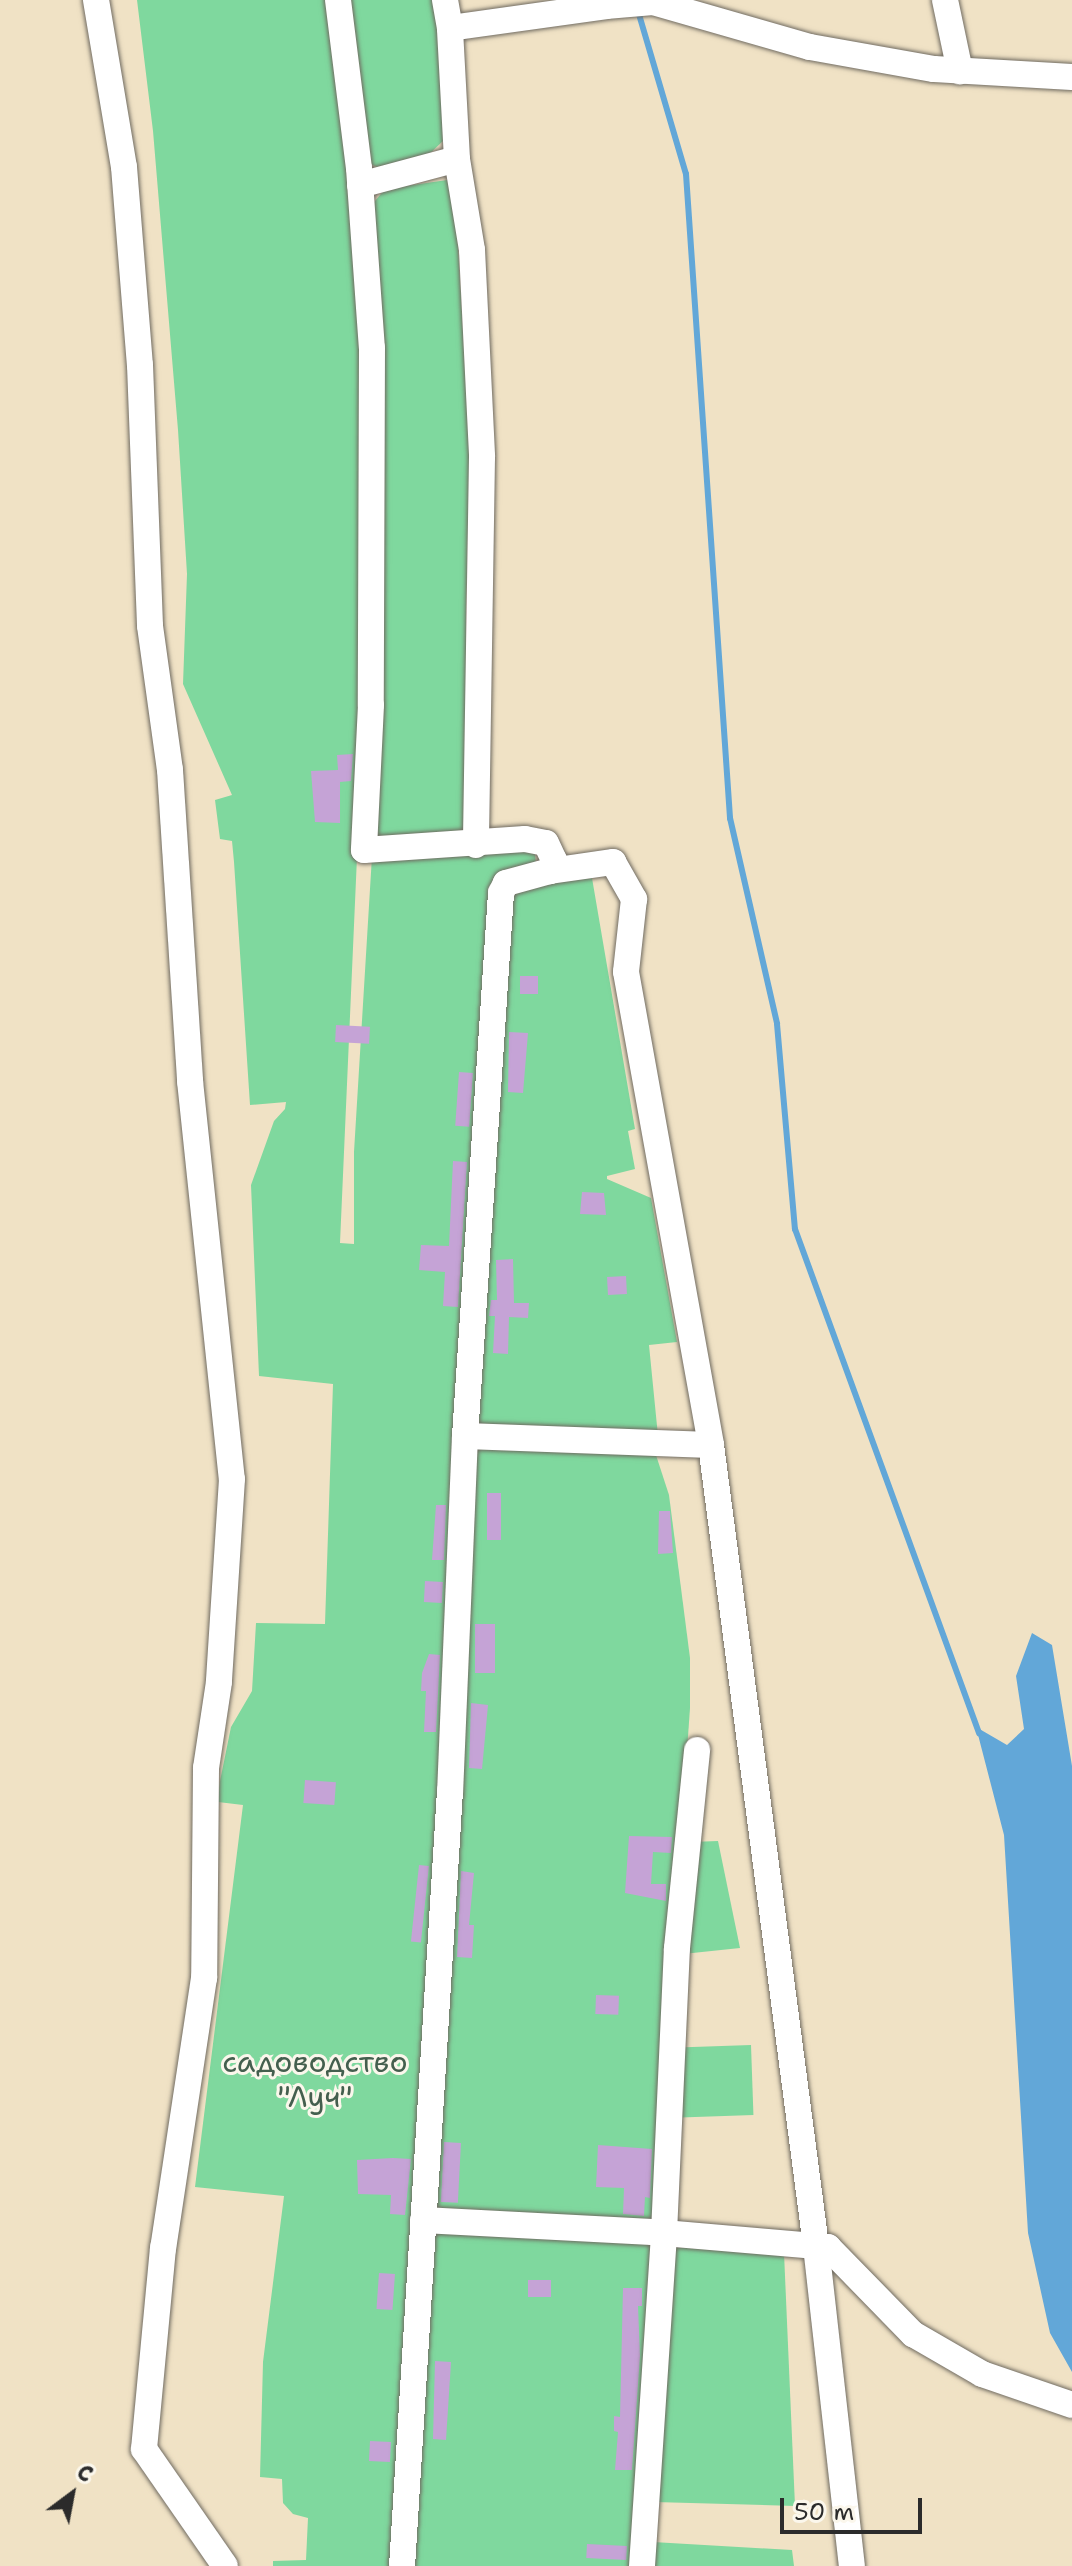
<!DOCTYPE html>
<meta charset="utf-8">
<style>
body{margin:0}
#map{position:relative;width:1072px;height:2566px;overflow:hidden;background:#f0e2c5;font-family:"Shantell Sans",sans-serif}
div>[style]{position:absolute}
.green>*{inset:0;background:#7fd89e;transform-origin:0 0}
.water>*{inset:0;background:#62a7d8}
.stream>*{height:6px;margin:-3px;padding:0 3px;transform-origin:3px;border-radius:3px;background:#62a7d8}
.building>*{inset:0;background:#c5a3d6;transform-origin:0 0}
.roads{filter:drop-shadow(0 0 2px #706b61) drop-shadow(0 0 2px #706b61)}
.minor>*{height:26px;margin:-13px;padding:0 13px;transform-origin:13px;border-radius:13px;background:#fff}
span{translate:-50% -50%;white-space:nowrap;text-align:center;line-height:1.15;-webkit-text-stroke:6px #fbf7ec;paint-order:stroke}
.park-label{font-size:30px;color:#445f4e}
.north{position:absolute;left:32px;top:2454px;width:80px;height:80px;-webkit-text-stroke:6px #fbf7ec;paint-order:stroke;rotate:32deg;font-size:22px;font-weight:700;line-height:32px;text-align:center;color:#2b2b2b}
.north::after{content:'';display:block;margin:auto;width:28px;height:36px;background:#2b2b2b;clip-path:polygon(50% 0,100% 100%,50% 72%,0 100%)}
.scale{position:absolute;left:780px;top:2498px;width:142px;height:36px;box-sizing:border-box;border:4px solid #2b2b2b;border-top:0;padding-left:10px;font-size:24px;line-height:28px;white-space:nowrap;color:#2b2b2b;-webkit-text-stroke:6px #fbf7ec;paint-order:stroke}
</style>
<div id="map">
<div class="green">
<i style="clip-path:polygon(137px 0,331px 0,367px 401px,357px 857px,340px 1243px,354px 1244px,354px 1152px,372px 856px,534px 846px,536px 863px,509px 873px,449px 1671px,392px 2566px,273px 2566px,273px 2561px,306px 2560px,308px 2518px,293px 2514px,283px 2503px,282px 2479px,260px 2477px,263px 2362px,284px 2196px,195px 2187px,243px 1805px,218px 1802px,220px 1781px,231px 1727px,252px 1691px,256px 1623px,325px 1624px,333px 1384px,259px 1376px,251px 1185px,274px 1121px,285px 1109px,286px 1102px,250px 1105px,234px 862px,232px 841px,220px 839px,215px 800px,232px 795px,183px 684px,187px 574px,178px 430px,153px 131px)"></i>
<i style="clip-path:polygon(345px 0,434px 0,447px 73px,444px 140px,424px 159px,377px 167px,364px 161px)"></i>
<i style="clip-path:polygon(454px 179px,470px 449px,466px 616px,468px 840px,385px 845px,373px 834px,370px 207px,385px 189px)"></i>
<i style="clip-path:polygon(592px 878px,635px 1129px,628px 1131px,635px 1169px,607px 1176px,607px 1179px,651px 1198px,677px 1342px,649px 1345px,658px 1436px,477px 1428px,510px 887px)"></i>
<i style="clip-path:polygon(476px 1442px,655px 1452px,669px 1495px,690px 1658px,690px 1708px,654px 2223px,434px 2209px)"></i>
<i style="clip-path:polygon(718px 1841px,740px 1948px,683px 1954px,691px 1842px)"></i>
<i style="left:751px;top:2045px;width:70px;height:73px;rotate:88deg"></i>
<i style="left:434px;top:2228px;width:220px;height:339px;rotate:4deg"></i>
<i style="clip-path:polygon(669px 2247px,784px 2253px,795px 2506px,654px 2502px)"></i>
<i style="clip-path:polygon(653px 2542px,792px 2550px,794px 2566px,651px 2566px)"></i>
</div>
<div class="water">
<i style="clip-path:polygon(1032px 1633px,1052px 1645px,1072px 1766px,1072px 2372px,1050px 2333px,1028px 2233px,1004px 1835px,976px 1727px,1007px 1745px,1024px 1729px,1016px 1676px)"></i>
</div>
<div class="stream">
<i style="left:638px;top:11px;width:170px;rotate:73.6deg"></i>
<i style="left:686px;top:174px;width:646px;rotate:86.09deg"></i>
<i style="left:730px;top:818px;width:211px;rotate:77.1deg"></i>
<i style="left:777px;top:1024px;width:206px;rotate:85deg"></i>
<i style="left:795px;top:1229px;width:537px;rotate:69.94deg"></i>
</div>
<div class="building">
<i style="clip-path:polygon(353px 754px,351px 781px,340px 782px,340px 823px,315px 822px,311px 771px,338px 770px,337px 755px)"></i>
<i style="left:520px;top:976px;width:18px;height:18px"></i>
<i style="left:336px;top:1025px;width:34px;height:17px;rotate:3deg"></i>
<i style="clip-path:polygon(509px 1032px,528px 1033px,523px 1093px,508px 1092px)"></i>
<i style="left:459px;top:1072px;width:14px;height:54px;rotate:4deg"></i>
<i style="clip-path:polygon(453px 1161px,467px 1162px,458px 1307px,443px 1306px,445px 1272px,419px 1270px,421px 1245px,449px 1246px)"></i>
<i style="clip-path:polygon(582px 1192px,604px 1193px,606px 1215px,580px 1214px)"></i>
<i style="clip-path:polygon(513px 1259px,514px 1303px,529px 1303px,528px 1318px,509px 1317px,508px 1354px,493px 1353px,495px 1316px,489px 1316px,491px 1300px,497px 1300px,496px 1260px)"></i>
<i style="left:626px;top:1276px;width:18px;height:19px;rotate:87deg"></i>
<i style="left:487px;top:1493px;width:14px;height:47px"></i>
<i style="clip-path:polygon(436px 1505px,446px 1505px,444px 1560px,432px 1560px)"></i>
<i style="clip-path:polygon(659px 1511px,670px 1511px,673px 1553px,658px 1554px)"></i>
<i style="left:425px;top:1581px;width:18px;height:21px;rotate:3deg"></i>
<i style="left:475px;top:1624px;width:20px;height:49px"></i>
<i style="clip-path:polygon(429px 1654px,440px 1655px,436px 1732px,424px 1732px,426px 1691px,421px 1691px,422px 1673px)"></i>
<i style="clip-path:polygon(471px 1703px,488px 1705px,482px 1769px,469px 1768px)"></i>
<i style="left:305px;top:1780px;width:31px;height:23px;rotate:4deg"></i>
<i style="clip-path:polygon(629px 1836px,672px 1837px,671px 1853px,653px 1852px,651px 1884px,666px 1884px,666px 1901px,625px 1893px)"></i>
<i style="left:419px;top:1865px;width:10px;height:77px;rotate:6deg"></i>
<i style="clip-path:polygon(461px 1871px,474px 1873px,469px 1925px,474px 1925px,472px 1958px,457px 1957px)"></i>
<i style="left:596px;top:1995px;width:23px;height:19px;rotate:2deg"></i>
<i style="left:444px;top:2142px;width:17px;height:60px;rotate:3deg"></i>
<i style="clip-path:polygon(598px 2145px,652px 2149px,650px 2198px,645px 2197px,644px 2216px,623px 2214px,624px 2188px,596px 2187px)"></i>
<i style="clip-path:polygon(393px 2158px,411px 2159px,405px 2215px,390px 2214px,391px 2195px,358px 2194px,357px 2160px)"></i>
<i style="left:379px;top:2273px;width:16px;height:36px;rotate:4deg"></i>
<i style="left:528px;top:2280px;width:23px;height:17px"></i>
<i style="clip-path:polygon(623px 2288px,642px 2288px,642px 2306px,638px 2306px,640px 2356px,632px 2470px,615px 2470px,618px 2432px,614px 2431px,614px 2416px,620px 2417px)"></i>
<i style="clip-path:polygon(435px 2361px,451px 2362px,446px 2440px,433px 2439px)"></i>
<i style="left:370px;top:2441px;width:21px;height:20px;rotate:3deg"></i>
<i style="left:587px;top:2544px;width:40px;height:14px;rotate:3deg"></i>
</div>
<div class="roads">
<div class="minor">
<i style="left:96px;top:0;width:169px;rotate:80.5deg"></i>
<i style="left:124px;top:167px;width:199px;rotate:85.4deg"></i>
<i style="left:140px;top:365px;width:261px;rotate:87.8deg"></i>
<i style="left:150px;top:626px;width:145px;rotate:82.1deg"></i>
<i style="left:170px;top:770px;width:312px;rotate:86.3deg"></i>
<i style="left:190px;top:1081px;width:400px;rotate:84deg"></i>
<i style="left:232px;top:1479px;width:203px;rotate:93.7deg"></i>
<i style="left:219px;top:1682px;width:87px;rotate:98.6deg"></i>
<i style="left:206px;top:1768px;width:210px;rotate:90.5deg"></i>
<i style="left:204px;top:1978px;width:273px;rotate:98.6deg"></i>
<i style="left:163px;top:2248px;width:202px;rotate:95.4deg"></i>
<i style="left:144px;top:2449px;width:142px;rotate:55.3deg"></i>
<i style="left:338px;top:0;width:169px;rotate:82.9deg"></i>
<i style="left:359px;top:168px;width:180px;rotate:85.9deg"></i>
<i style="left:372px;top:348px;width:357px;rotate:90.2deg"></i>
<i style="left:371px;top:705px;width:145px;rotate:92.8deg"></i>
<i style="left:364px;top:850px;width:161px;rotate:-3.9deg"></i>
<i style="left:525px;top:839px;width:21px;rotate:11deg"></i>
<i style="left:546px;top:843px;width:19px;rotate:65deg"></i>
<i style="left:554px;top:860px;width:12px;rotate:110deg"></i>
<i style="left:550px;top:871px;width:46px;rotate:164.7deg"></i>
<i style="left:506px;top:883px;width:11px;rotate:117deg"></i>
<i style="left:501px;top:893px;width:544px;rotate:93.79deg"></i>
<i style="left:465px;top:1436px;width:355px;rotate:92.4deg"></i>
<i style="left:450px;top:1791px;width:776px;rotate:93.54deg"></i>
<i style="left:445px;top:0;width:28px;rotate:80deg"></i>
<i style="left:945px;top:0;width:73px;rotate:78.1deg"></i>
<i style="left:457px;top:159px;width:131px;rotate:-93.1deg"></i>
<i style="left:450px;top:28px;width:158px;rotate:-8deg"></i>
<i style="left:606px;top:6px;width:47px;rotate:-4.9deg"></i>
<i style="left:653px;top:2px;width:163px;rotate:16deg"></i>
<i style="left:810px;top:47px;width:126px;rotate:10.1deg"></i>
<i style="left:934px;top:69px;width:138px;rotate:3.3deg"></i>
<i style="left:360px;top:185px;width:100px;rotate:-15deg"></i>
<i style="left:457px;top:159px;width:92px;rotate:80.6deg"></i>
<i style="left:472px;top:250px;width:207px;rotate:87.2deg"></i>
<i style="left:482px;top:457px;width:388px;rotate:90.9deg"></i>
<i style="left:550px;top:871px;width:64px;rotate:-8.1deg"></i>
<i style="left:613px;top:862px;width:43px;rotate:60.4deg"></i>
<i style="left:634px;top:899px;width:73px;rotate:96.3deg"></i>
<i style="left:626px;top:972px;width:481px;rotate:79.8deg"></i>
<i style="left:465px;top:1436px;width:246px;rotate:2.1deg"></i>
<i style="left:711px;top:1445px;width:808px;rotate:82.53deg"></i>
<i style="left:816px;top:2246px;width:322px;rotate:83.6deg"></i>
<i style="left:423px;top:2220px;width:229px;rotate:3deg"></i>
<i style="left:652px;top:2232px;width:177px;rotate:4.9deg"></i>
<i style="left:828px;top:2247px;width:122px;rotate:45.7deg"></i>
<i style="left:913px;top:2334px;width:80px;rotate:30.1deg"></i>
<i style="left:982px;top:2374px;width:95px;rotate:19deg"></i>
<i style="left:642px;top:2566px;width:334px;rotate:-86.2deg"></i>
<i style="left:664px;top:2233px;width:285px;rotate:-87.4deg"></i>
<i style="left:677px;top:1948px;width:199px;rotate:-84.2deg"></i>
</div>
</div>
<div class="park-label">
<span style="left:315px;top:2079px">садоводство<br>"Луч"</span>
</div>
<div class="north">С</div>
<div class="scale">50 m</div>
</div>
